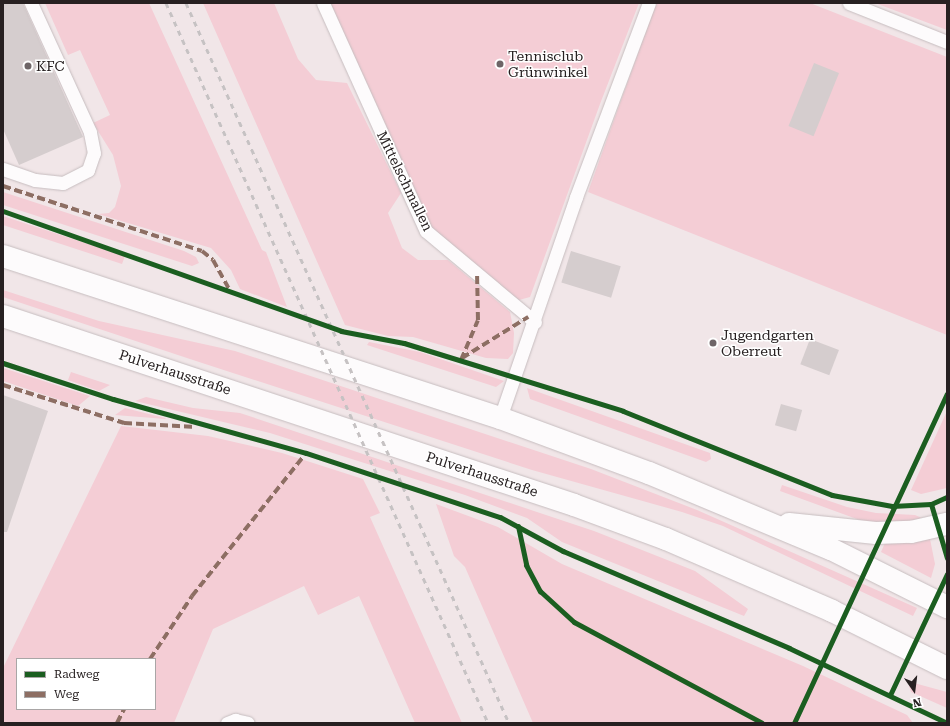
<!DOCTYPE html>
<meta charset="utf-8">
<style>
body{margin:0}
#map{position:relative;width:950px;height:726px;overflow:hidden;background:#f1e6e8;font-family:"Roboto Serif",serif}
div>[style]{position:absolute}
.green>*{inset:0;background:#f4cdd5}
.building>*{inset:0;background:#d5cdce;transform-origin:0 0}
.roads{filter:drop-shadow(0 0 1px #c6bdbf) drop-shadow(0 0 1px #c6bdbf)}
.service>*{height:13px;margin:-6.5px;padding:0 6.5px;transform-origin:6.5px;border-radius:6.5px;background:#fdfbfc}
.secondary>*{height:22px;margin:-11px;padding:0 11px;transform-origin:11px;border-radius:11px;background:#fdfbfc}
.rail>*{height:3px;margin-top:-1.5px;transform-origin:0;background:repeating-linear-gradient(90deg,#c6c2c3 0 5px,transparent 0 10px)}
.quiet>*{height:4px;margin-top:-2px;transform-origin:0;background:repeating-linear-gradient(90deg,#8d6e63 0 8px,transparent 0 12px)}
.cycleway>*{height:5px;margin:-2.5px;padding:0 2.5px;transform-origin:2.5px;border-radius:2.5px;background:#1b5e20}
.dots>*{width:11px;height:11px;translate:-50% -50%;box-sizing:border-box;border:2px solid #fff;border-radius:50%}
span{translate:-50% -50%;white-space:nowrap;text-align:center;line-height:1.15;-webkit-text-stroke:3px #fff;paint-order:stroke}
.poi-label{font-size:14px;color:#272021}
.left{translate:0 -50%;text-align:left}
.street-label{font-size:14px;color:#272021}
.frame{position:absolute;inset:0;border:4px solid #272021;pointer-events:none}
.legend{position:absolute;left:16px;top:658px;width:140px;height:52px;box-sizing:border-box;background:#fff;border:1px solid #a9a6a6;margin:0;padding:5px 7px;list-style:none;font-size:12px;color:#272021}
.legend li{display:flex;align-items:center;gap:8px;height:20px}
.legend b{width:20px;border:1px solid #a9a6a6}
.north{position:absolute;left:894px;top:670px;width:40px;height:40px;-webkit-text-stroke:3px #fff;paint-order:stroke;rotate:166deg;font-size:11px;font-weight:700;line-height:16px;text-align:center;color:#272021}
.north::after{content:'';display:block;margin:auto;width:14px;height:18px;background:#272021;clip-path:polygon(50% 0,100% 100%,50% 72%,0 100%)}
</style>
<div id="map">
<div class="green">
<i style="clip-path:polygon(45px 3px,149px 3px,262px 250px,266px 252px,287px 307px,240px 289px,231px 270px,211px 248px,98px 214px,109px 213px,115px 207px,121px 186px,113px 155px,93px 123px,110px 115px,80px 50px,68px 55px)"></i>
<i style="clip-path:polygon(203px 3px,274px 3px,298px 59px,316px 80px,347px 83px,401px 193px,388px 213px,402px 248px,418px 260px,448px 260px,510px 312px,514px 333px,513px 353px,508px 359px,486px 358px,413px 337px,388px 336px,345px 325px)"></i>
<i style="clip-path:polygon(327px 3px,639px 3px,600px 104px,491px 157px,600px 104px,530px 297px,519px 300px,507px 293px,431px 227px)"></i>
<i style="clip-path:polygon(656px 3px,810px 3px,947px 57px,947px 335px,588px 192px)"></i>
<i style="clip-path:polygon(875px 3px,947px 3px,947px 30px)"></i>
<i style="clip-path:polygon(3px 192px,184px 251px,196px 257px,199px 263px,192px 266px,3px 205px)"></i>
<i style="clip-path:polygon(3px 216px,21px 222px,125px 256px,122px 264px,3px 225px)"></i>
<i style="clip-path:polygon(3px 290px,99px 321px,235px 351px,591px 469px,697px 510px,917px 608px,913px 616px,723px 526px,682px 512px,532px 470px,196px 361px,3px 297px)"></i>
<i style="clip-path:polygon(369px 342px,420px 352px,504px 381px,496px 387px,367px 345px)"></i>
<i style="clip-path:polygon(3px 368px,25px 375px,90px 396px,78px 406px,3px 381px)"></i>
<i style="clip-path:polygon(71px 372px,110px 385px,99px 391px,68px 380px)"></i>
<i style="clip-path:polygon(527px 388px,710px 453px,711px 459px,706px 462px,530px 399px)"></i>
<i style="clip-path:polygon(146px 397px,193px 408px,240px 413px,594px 531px,695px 571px,748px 609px,744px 616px,562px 542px,527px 518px,465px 495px,270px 433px,135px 401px)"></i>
<i style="clip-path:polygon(125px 408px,165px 418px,166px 419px,115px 415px)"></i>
<i style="clip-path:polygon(947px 411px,947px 488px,921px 494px,911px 490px)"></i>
<i style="clip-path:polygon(evenodd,121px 426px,208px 436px,282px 453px,363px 479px,380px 513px,370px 517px,462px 723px,415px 723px,359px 596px,318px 615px,304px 586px,213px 629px,174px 723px,3px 723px,3px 668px,121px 426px,17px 659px,155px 659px,155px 709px,17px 709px,17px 659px)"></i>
<i style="clip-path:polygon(782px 485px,847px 507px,876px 513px,915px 515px,922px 518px,903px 523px,865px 522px,780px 491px)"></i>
<i style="clip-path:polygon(436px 504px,498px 527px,562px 564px,803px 666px,907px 715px,913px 723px,533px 723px,465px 567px,454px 556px)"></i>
<i style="clip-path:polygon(930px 539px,935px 564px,931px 578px,881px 552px,885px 543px)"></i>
<i style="clip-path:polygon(914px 683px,947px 692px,947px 708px,911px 692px,909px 686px)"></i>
</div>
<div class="building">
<i style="clip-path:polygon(3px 3px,23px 3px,83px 137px,19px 165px,3px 129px)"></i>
<i style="left:814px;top:63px;width:27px;height:68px;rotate:22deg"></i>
<i style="left:571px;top:251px;width:52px;height:33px;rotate:17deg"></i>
<i style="left:810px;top:339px;width:31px;height:27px;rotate:21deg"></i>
<i style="clip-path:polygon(3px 395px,48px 411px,7px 532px,3px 532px)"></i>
<i style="left:781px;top:404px;width:22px;height:22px;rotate:16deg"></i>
</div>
<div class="roads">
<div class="service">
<i style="left:323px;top:3px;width:250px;rotate:65.7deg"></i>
<i style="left:426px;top:231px;width:142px;rotate:39.9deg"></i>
<i style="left:849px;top:3px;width:105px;rotate:21.7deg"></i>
<i style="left:3px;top:169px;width:34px;rotate:19deg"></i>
<i style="left:35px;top:180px;width:28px;rotate:6deg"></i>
<i style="left:63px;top:183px;width:28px;rotate:-27deg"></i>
<i style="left:88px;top:170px;width:18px;rotate:-71deg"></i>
<i style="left:94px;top:153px;width:21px;rotate:-101deg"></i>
<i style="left:90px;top:132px;width:142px;rotate:-114.6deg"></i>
<i style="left:500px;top:418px;width:234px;rotate:-71deg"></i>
<i style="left:576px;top:197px;width:207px;rotate:-69.4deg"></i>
<i style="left:227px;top:723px;width:9px;rotate:-21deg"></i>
<i style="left:235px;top:720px;width:13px;rotate:13deg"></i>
</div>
<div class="secondary">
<i style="left:3px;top:256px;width:523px;rotate:18.05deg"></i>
<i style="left:500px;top:418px;width:159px;rotate:20.3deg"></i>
<i style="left:649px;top:473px;width:197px;rotate:22.7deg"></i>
<i style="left:831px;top:549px;width:130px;rotate:26.6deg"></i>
<i style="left:3px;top:316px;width:601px;rotate:18.31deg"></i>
<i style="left:574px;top:505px;width:98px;rotate:20.3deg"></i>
<i style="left:666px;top:539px;width:181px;rotate:23.4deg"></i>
<i style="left:832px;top:611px;width:128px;rotate:26.4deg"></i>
<i style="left:789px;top:524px;width:87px;rotate:5.9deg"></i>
<i style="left:876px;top:533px;width:35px;rotate:-2deg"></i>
<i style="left:911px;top:532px;width:37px;rotate:-13deg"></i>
</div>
</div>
<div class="rail">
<i style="left:166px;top:3px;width:789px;rotate:65.9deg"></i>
<i style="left:186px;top:3px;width:789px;rotate:65.84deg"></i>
</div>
<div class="quiet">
<i style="left:3px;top:186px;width:209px;rotate:18.1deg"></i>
<i style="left:202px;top:251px;width:14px;rotate:39deg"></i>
<i style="left:213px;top:260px;width:35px;rotate:61deg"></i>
<i style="left:462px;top:358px;width:78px;rotate:-31.8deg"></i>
<i style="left:461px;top:360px;width:43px;rotate:-67deg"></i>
<i style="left:478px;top:320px;width:46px;rotate:-91.2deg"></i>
<i style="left:3px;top:385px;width:127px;rotate:17.4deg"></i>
<i style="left:124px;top:423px;width:72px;rotate:3.2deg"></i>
<i style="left:150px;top:659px;width:76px;rotate:-56.3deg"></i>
<i style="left:192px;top:596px;width:183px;rotate:-51.4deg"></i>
<i style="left:117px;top:723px;width:16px;rotate:-63deg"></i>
</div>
<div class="cycleway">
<i style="left:3px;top:211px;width:359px;rotate:19.5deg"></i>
<i style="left:341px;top:331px;width:64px;rotate:10.8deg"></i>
<i style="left:404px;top:343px;width:229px;rotate:17.2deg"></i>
<i style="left:623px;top:411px;width:225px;rotate:21.9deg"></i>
<i style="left:832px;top:495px;width:61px;rotate:10.4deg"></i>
<i style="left:892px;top:506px;width:39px;rotate:-3deg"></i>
<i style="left:931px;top:504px;width:17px;rotate:-24deg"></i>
<i style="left:3px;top:363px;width:116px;rotate:18.1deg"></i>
<i style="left:113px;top:399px;width:200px;rotate:15.6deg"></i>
<i style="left:306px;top:453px;width:204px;rotate:18.3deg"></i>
<i style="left:500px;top:517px;width:72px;rotate:28.4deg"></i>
<i style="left:563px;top:551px;width:246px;rotate:23.2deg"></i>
<i style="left:789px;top:648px;width:175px;rotate:25.4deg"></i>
<i style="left:931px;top:504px;width:56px;rotate:73.5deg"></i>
<i style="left:518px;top:526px;width:40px;rotate:78deg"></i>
<i style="left:526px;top:565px;width:30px;rotate:62deg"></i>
<i style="left:540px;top:591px;width:46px;rotate:42.4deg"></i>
<i style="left:574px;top:622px;width:213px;rotate:28.2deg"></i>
<i style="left:890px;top:695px;width:134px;rotate:-64.8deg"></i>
<i style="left:794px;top:723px;width:363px;rotate:-65.1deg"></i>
</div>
<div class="dots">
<i style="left:500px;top:64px;background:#6e6567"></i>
<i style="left:28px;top:66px;background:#6e6567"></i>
<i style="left:713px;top:343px;background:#6e6567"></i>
</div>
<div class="poi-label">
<span class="left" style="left:508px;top:64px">Tennisclub<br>Grünwinkel</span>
<span class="left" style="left:36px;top:66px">KFC</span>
<span class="left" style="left:721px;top:343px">Jugendgarten<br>Oberreut</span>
</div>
<div class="street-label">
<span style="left:405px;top:181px;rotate:64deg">Mittelschmallen</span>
<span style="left:175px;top:372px;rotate:18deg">Pulverhausstraße</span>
<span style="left:482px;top:474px;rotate:18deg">Pulverhausstraße</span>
</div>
<div class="frame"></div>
<ul class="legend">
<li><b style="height:5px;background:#1b5e20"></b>Radweg</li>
<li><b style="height:5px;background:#8d6e63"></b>Weg</li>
</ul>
<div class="north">N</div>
</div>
